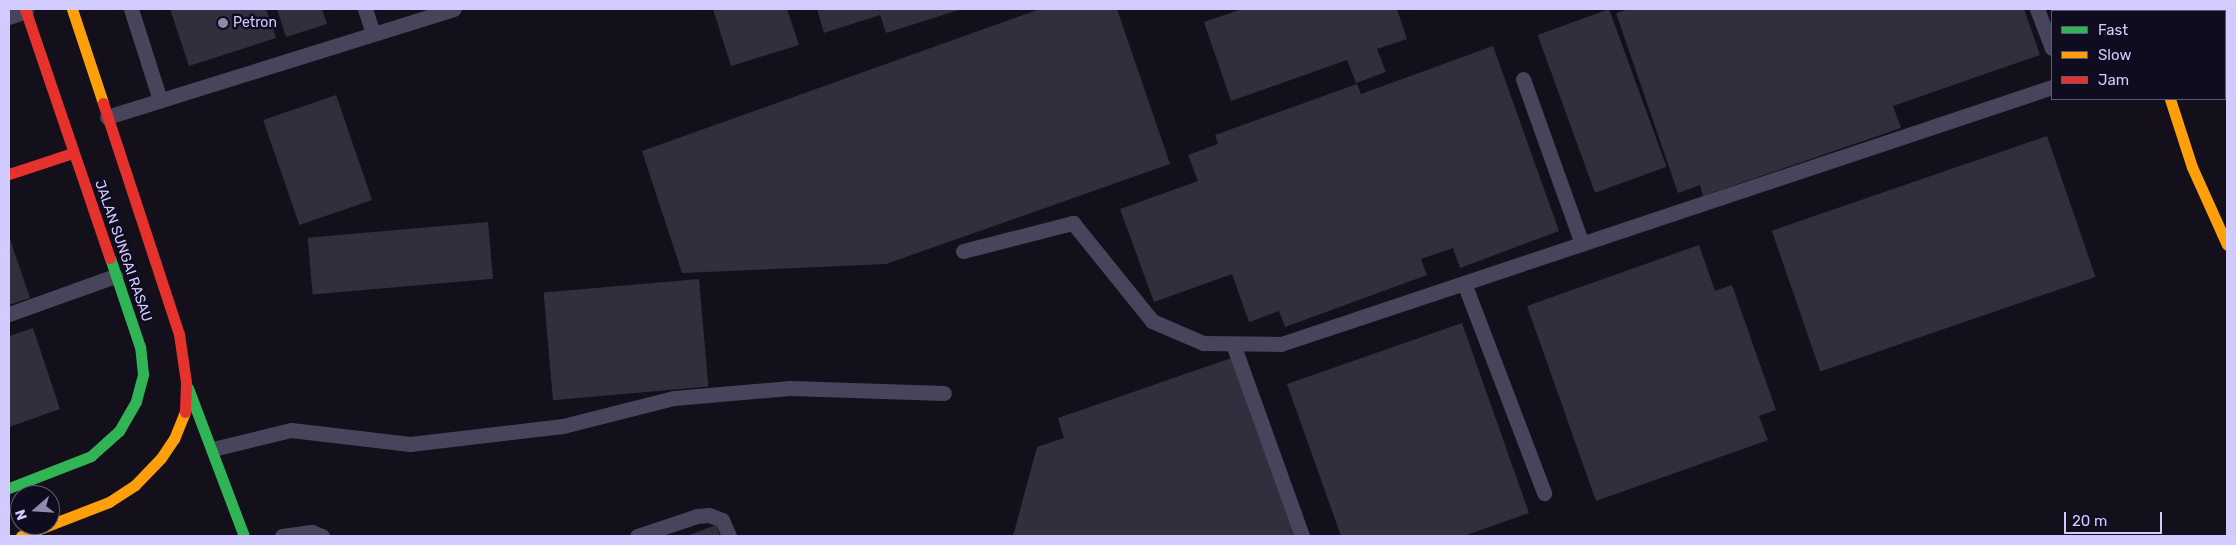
<!DOCTYPE html>
<style>
body{margin:0}
#map{position:relative;width:2236px;height:545px;overflow:hidden;background:#13101b;font-family:Rubik,sans-serif}
div>[style]{position:absolute}
.building>*{inset:0;background:#312e3e;transform-origin:0 0}
.lane>*{height:15px;margin:-7.5px;padding:0 7.5px;transform-origin:7.5px;border-radius:7.5px;background:#46455c}
.street>*{height:28px;margin:-14px;padding:0 14px;transform-origin:14px;border-radius:14px;background:#46455c}
.fast>*{height:11px;margin:-5.5px;padding:0 5.5px;transform-origin:5.5px;border-radius:5.5px;background:#30b455}
.slow>*{height:11px;margin:-5.5px;padding:0 5.5px;transform-origin:5.5px;border-radius:5.5px;background:#ff9f0a}
.jam>*{height:11px;margin:-5.5px;padding:0 5.5px;transform-origin:5.5px;border-radius:5.5px;background:#e5322d}
.dots>*{width:14px;height:14px;translate:-50% -50%;box-sizing:border-box;border:2px solid #100c1f;border-radius:50%}
span{translate:-50% -50%;white-space:nowrap;text-align:center;line-height:1.15;-webkit-text-stroke:5px #100c1f;paint-order:stroke}
.poi-label{font-size:14px;color:#d1cbff}
.left{translate:0 -50%;text-align:left}
.street-label{font-size:14px;color:#d1cbff}
.frame{position:absolute;inset:0;border:10px solid #d1cbff;pointer-events:none}
.legend{position:absolute;left:2051px;top:10px;width:175px;height:90px;box-sizing:border-box;background:#100c1f;border:1px solid #5d5879;margin:0;padding:6px 9px;list-style:none;font-size:15px;color:#d1cbff}
.legend li{display:flex;align-items:center;gap:10px;height:25px}
.legend b{width:25px;border:1px solid #5d5879}
.north{position:absolute;left:10px;top:485px;width:50px;height:50px;box-sizing:border-box;background:#100c1f;border:1px solid #5d5879;border-radius:50%;rotate:251deg;font-size:14px;font-weight:700;line-height:20px;text-align:center;color:#d1cbff}
.north::after{content:'';display:block;margin:auto;width:18px;height:22px;background:#8e8aaf;clip-path:polygon(50% 0,100% 100%,50% 72%,0 100%)}
.scale{position:absolute;left:2064px;top:512px;width:98px;height:22px;box-sizing:border-box;border:2px solid #d1cbff;border-top:0;padding-left:6px;font-size:15px;line-height:18px;white-space:nowrap;color:#d1cbff;-webkit-text-stroke:4px #100c1f;paint-order:stroke}
</style>
<div id="map">
<div class="building">
<i style="clip-path:polygon(170px 9px,266px 9px,276px 38px,189px 66px)"></i>
<i style="clip-path:polygon(277px 9px,322px 9px,327px 24px,286px 37px)"></i>
<i style="clip-path:polygon(713px 9px,787px 9px,799px 45px,731px 66px)"></i>
<i style="clip-path:polygon(817px 9px,962px 9px,886px 33px,880px 15px,824px 33px)"></i>
<i style="clip-path:polygon(1040px 9px,1117px 9px,1170px 164px,886px 264px,682px 273px,642px 151px)"></i>
<i style="clip-path:polygon(1242px 9px,1397px 9px,1407px 39px,1377px 49px,1386px 72px,1356px 83px,1347px 60px,1231px 101px,1204px 22px)"></i>
<i style="left:1609px;top:9px;width:168px;height:76px;rotate:70deg"></i>
<i style="clip-path:polygon(1629px 9px,2024px 9px,2040px 55px,1893px 106px,1901px 128px,1703px 196px,1700px 185px,1678px 193px,1616px 13px)"></i>
<i style="clip-path:polygon(1493px 46px,1559px 231px,1460px 268px,1453px 248px,1421px 259px,1427px 275px,1285px 327px,1279px 311px,1249px 322px,1232px 274px,1154px 302px,1120px 209px,1198px 181px,1188px 155px,1218px 144px,1215px 135px,1357px 84px,1361px 94px)"></i>
<i style="left:336px;top:95px;width:111px;height:77px;rotate:71deg"></i>
<i style="left:2047px;top:136px;width:149px;height:291px;rotate:71deg"></i>
<i style="left:488px;top:222px;width:57px;height:181px;rotate:85deg"></i>
<i style="clip-path:polygon(9px 236px,30px 298px,9px 305px)"></i>
<i style="clip-path:polygon(1699px 245px,1715px 291px,1732px 285px,1776px 410px,1759px 416px,1768px 440px,1596px 501px,1527px 306px)"></i>
<i style="left:699px;top:279px;width:108px;height:156px;rotate:85deg"></i>
<i style="clip-path:polygon(1462px 323px,1529px 513px,1464px 536px,1341px 536px,1287px 384px)"></i>
<i style="clip-path:polygon(33px 328px,60px 409px,9px 427px,9px 336px)"></i>
<i style="clip-path:polygon(1240px 355px,1303px 536px,1013px 536px,1037px 447px,1064px 438px,1058px 418px)"></i>
<i style="clip-path:polygon(716px 525px,720px 536px,686px 536px)"></i>
</div>
<div class="lane">
<i style="left:131px;top:9px;width:96px;rotate:72.3deg"></i>
<i style="left:365px;top:9px;width:26px;rotate:72deg"></i>
<i style="left:2037px;top:9px;width:42px;rotate:69deg"></i>
<i style="left:9px;top:17px;width:18px;rotate:-19deg"></i>
<i style="left:1523px;top:79px;width:175px;rotate:70.3deg"></i>
<i style="left:107px;top:117px;width:363px;rotate:-17.3deg"></i>
<i style="left:963px;top:251px;width:114px;rotate:-14.3deg"></i>
<i style="left:1073px;top:223px;width:126px;rotate:51.1deg"></i>
<i style="left:1152px;top:321px;width:56px;rotate:23.3deg"></i>
<i style="left:1203px;top:343px;width:78px;rotate:0.7deg"></i>
<i style="left:1281px;top:344px;width:813px;rotate:-18.43deg"></i>
<i style="left:1464px;top:283px;width:225px;rotate:69.1deg"></i>
<i style="left:9px;top:314px;width:113px;rotate:-19.7deg"></i>
<i style="left:1233px;top:344px;width:204px;rotate:70.2deg"></i>
<i style="left:213px;top:449px;width:80px;rotate:-13.7deg"></i>
<i style="left:291px;top:430px;width:120px;rotate:6.7deg"></i>
<i style="left:410px;top:444px;width:154px;rotate:-6.7deg"></i>
<i style="left:563px;top:426px;width:114px;rotate:-14.2deg"></i>
<i style="left:674px;top:398px;width:116px;rotate:-4.9deg"></i>
<i style="left:790px;top:388px;width:154px;rotate:1.9deg"></i>
<i style="left:282px;top:536px;width:30px;rotate:-8deg"></i>
<i style="left:312px;top:532px;width:11px;rotate:22deg"></i>
<i style="left:637px;top:536px;width:63px;rotate:-18.4deg"></i>
<i style="left:697px;top:516px;width:12px;rotate:-5deg"></i>
<i style="left:709px;top:515px;width:14px;rotate:21deg"></i>
<i style="left:722px;top:520px;width:17px;rotate:66deg"></i>
</div>
<div class="street">
<i style="left:2142px;top:9px;width:2px;rotate:90deg"></i>
<i style="left:2208px;top:9px;width:2px;rotate:63deg"></i>
<i style="left:2225px;top:57px;width:7px;rotate:74deg"></i>
</div>
<div class="fast">
<i style="left:188px;top:388px;width:158px;rotate:69.3deg"></i>
<i style="left:9px;top:488px;width:88px;rotate:-21.3deg"></i>
<i style="left:91px;top:456px;width:38px;rotate:-42deg"></i>
<i style="left:119px;top:431px;width:34px;rotate:-60deg"></i>
<i style="left:136px;top:401px;width:28px;rotate:-75deg"></i>
<i style="left:143px;top:374px;width:27px;rotate:-96deg"></i>
<i style="left:140px;top:347px;width:94px;rotate:-108.6deg"></i>
</div>
<div class="slow">
<i style="left:72px;top:9px;width:99px;rotate:71.7deg"></i>
<i style="left:2170px;top:99px;width:71px;rotate:72.1deg"></i>
<i style="left:2192px;top:167px;width:85px;rotate:65.8deg"></i>
<i style="left:21px;top:536px;width:94px;rotate:-21.1deg"></i>
<i style="left:109px;top:502px;width:31px;rotate:-33deg"></i>
<i style="left:135px;top:485px;width:37px;rotate:-46deg"></i>
<i style="left:161px;top:458px;width:23px;rotate:-56deg"></i>
<i style="left:174px;top:439px;width:29px;rotate:-68deg"></i>
</div>
<div class="jam">
<i style="left:25px;top:9px;width:263px;rotate:71.2deg"></i>
<i style="left:103px;top:103px;width:243px;rotate:71.8deg"></i>
<i style="left:179px;top:334px;width:49px;rotate:81.7deg"></i>
<i style="left:186px;top:382px;width:30px;rotate:92deg"></i>
<i style="left:9px;top:174px;width:67px;rotate:-18.2deg"></i>
</div>
<div class="dots">
<i style="left:223px;top:23px;background:#8e8aaf"></i>
</div>
<div class="poi-label">
<span class="left" style="left:233px;top:23px">Petron</span>
</div>
<div class="street-label">
<span style="left:123px;top:251px;rotate:71deg">JALAN SUNGAI RASAU</span>
</div>
<div class="frame"></div>
<ul class="legend">
<li><b style="height:6px;background:#30b455"></b>Fast</li>
<li><b style="height:6px;background:#ff9f0a"></b>Slow</li>
<li><b style="height:6px;background:#e5322d"></b>Jam</li>
</ul>
<div class="north">N</div>
<div class="scale">20 m</div>
</div>
